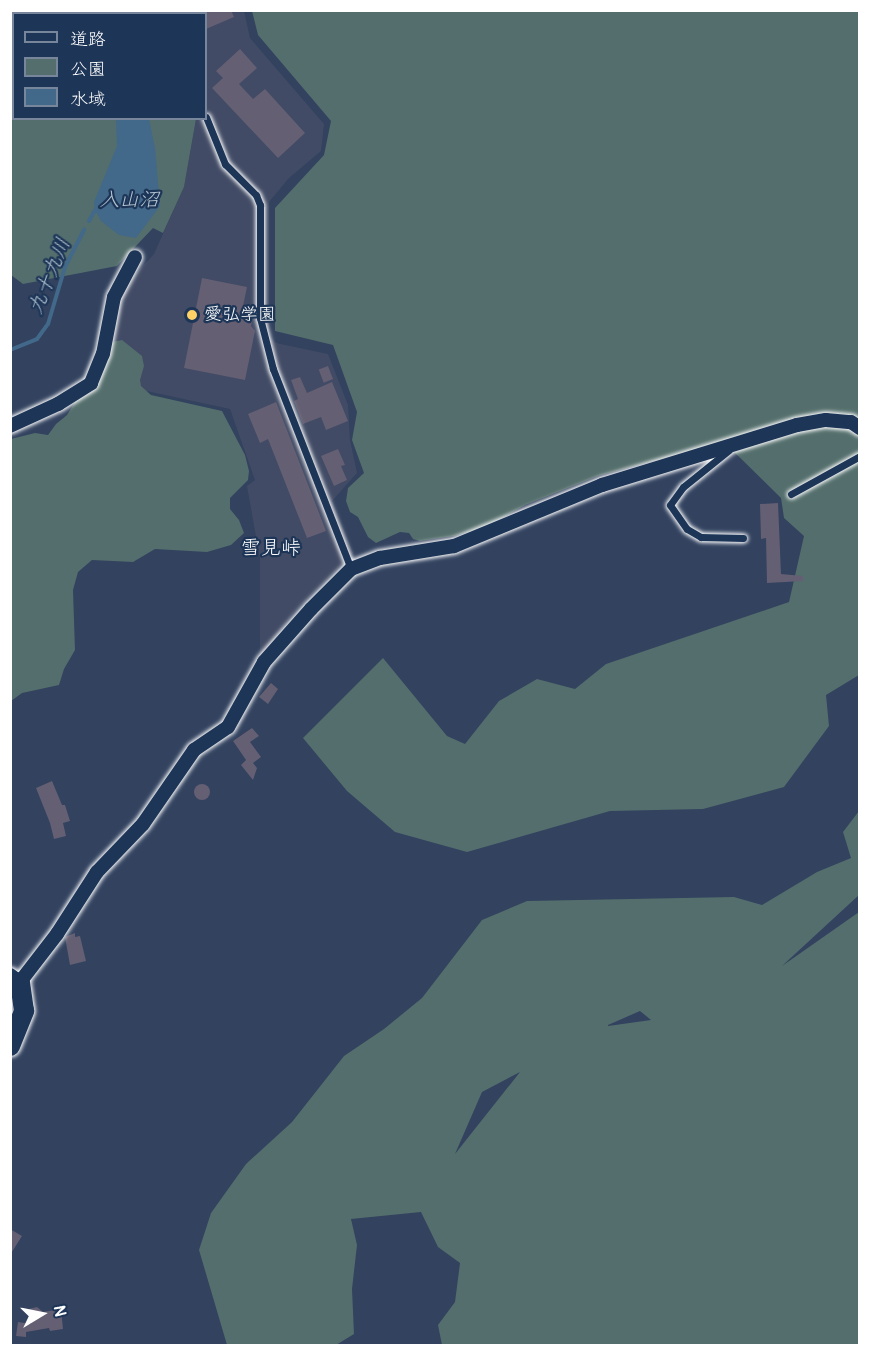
<!DOCTYPE html>
<meta charset="utf-8">
<style>
body{margin:0}
#map{position:relative;width:870px;height:1356px;overflow:hidden;background:#32425f;font-family:Pangolin,"Klee One",sans-serif}
div>[style]{position:absolute}
.built>*{inset:0;background:#414b65}
.green>*{inset:0;background:#536e6c}
.water>*{inset:0;background:#42688a}
.stream>*{height:4px;margin:-2px;padding:0 2px;transform-origin:2px;border-radius:2px;background:#42688a}
.building>*{inset:0;background:#645f73;transform-origin:0 0}
.round{border-radius:50%}
.roads{filter:drop-shadow(0 0 2px #fff) drop-shadow(0 0 2px #fff)}
.lane>*{height:7px;margin:-3.5px;padding:0 3.5px;transform-origin:3.5px;border-radius:3.5px;background:#1d3557}
.street>*{height:14px;margin:-7px;padding:0 7px;transform-origin:7px;border-radius:7px;background:#1d3557}
.secondary>*{height:20px;margin:-10px;padding:0 10px;transform-origin:10px;border-radius:10px;background:#1d3557}
.dots>*{width:16px;height:16px;translate:-50% -50%;box-sizing:border-box;border:3px solid #1d3557;border-radius:50%}
span{translate:-50% -50%;white-space:nowrap;text-align:center;line-height:1.15;-webkit-text-stroke:4.5px #1d3557;paint-order:stroke}
.poi-label{font-size:18px;color:#fff}
.left{translate:0 -50%;text-align:left}
.water-label{font-size:20px;color:#b3c3d0;font-style:italic}
.neighbourhood-label{font-size:20px;color:#fff}
.frame{position:absolute;inset:0;border:12px solid #fff;pointer-events:none}
.legend{position:absolute;left:12px;top:12px;width:195px;height:108px;box-sizing:border-box;background:#1d3557;border:2px solid #77869a;margin:0;padding:8px 10px;list-style:none;font-size:18px;color:#fff}
.legend li{display:flex;align-items:center;gap:12px;height:30px}
.legend b{width:30px;border:2px solid #77869a}
.north{position:absolute;left:12px;top:1284px;width:60px;height:60px;-webkit-text-stroke:4px #1d3557;paint-order:stroke;rotate:80deg;font-size:16px;font-weight:700;line-height:24px;text-align:center;color:#fff}
.north::after{content:'';display:block;margin:auto;width:21px;height:27px;background:#fff;clip-path:polygon(50% 0,100% 100%,50% 72%,0 100%)}
</style>
<div id="map">
<div class="built">
<i style="clip-path:polygon(158px 11px,244px 11px,250px 38px,324px 124px,321px 151px,289px 178px,269px 202px,269px 336px,276px 343px,328px 354px,348px 405px,350px 440px,357px 473px,332px 501px,353px 553px,294px 612px,260px 658px,260px 559px,247px 486px,255px 480px,230px 409px,114px 384px,112px 357px,116px 295px,154px 254px,184px 187px,196px 119px,206px 118px,206px 14px,160px 13px)"></i>
</div>
<div class="green">
<i style="clip-path:polygon(156px 10px,159px 13px,14px 14px,14px 118px,196px 119px,184px 187px,163px 233px,153px 228px,117px 266px,23px 284px,11px 275px,10px 11px)"></i>
<i style="clip-path:polygon(252px 11px,859px 11px,859px 675px,826px 695px,829px 726px,784px 787px,703px 809px,610px 811px,467px 852px,395px 832px,347px 791px,303px 738px,383px 658px,447px 736px,465px 744px,499px 701px,537px 679px,575px 689px,606px 664px,789px 602px,804px 536px,784px 518px,781px 498px,724px 442px,598px 476px,525px 505px,486px 527px,454px 536px,420px 541px,413px 539px,409px 533px,400px 532px,376px 543px,368px 537px,358px 517px,350px 512px,346px 501px,348px 488px,364px 473px,352px 440px,357px 412px,333px 345px,275px 331px,275px 208px,324px 155px,331px 121px,258px 35px)"></i>
<i style="clip-path:polygon(122px 340px,142px 356px,144px 366px,140px 380px,141px 386px,151px 395px,222px 411px,245px 455px,249px 471px,248px 480px,230px 498px,230px 509px,239px 520px,244px 533px,231px 545px,207px 552px,155px 549px,133px 562px,92px 560px,78px 572px,73px 590px,75px 650px,64px 669px,59px 685px,22px 693px,11px 701px,11px 439px,35px 433px,48px 435px,56px 424px,67px 415px,77px 399px,90px 392px,101px 376px,108px 343px)"></i>
<i style="clip-path:polygon(evenodd,859px 811px,859px 895px,782px 966px,859px 912px,859px 1345px,442px 1345px,438px 1325px,455px 1302px,460px 1263px,438px 1247px,421px 1212px,351px 1219px,357px 1245px,352px 1289px,354px 1334px,336px 1345px,227px 1345px,199px 1250px,211px 1213px,246px 1164px,292px 1122px,344px 1056px,384px 1029px,422px 998px,482px 920px,527px 901px,734px 897px,762px 905px,817px 872px,851px 858px,843px 832px,859px 811px,640px 1011px,651px 1020px,608px 1026px,608px 1025px,640px 1011px,859px 811px,520px 1072px,455px 1154px,482px 1092px,520px 1072px)"></i>
</div>
<div class="water">
<i style="clip-path:polygon(116px 119px,149px 119px,155px 148px,160px 206px,136px 238px,119px 235px,101px 221px,95px 210px,94px 202px,117px 146px)"></i>
</div>
<div class="stream">
<i style="left:89px;top:221px;width:13px;rotate:-61deg"></i>
<i style="left:10px;top:350px;width:29px;rotate:-22deg"></i>
<i style="left:37px;top:339px;width:19px;rotate:-54deg"></i>
<i style="left:48px;top:324px;width:59px;rotate:-73.4deg"></i>
<i style="left:65px;top:267px;width:42px;rotate:-62.8deg"></i>
</div>
<div class="building">
<i style="clip-path:polygon(206px 10px,231px 10px,234px 17px,206px 29px)"></i>
<i style="clip-path:polygon(240px 49px,257px 68px,239px 84px,253px 99px,265px 89px,305px 133px,278px 158px,212px 88px,223px 78px,216px 71px)"></i>
<i style="clip-path:polygon(202px 278px,247px 287px,243px 306px,254px 309px,251px 326px,255px 331px,245px 380px,184px 368px)"></i>
<i style="left:328px;top:366px;width:14px;height:10px;rotate:69deg"></i>
<i style="clip-path:polygon(300px 377px,307px 393px,332px 382px,348px 421px,326px 430px,321px 417px,303px 424px,294px 401px,298px 399px,291px 380px)"></i>
<i style="clip-path:polygon(276px 402px,326px 531px,307px 538px,268px 439px,260px 443px,248px 414px)"></i>
<i style="clip-path:polygon(338px 449px,345px 465px,341px 466px,347px 480px,334px 486px,321px 456px)"></i>
<i style="clip-path:polygon(778px 503px,781px 574px,803px 576px,803px 581px,767px 583px,766px 538px,761px 539px,760px 504px)"></i>
<i style="clip-path:polygon(271px 683px,278px 689px,268px 704px,259px 697px)"></i>
<i style="clip-path:polygon(252px 728px,259px 736px,250px 742px,261px 757px,253px 763px,257px 768px,253px 780px,241px 765px,246px 760px,233px 741px)"></i>
<i style="clip-path:polygon(52px 781px,62px 805px,65px 805px,70px 821px,63px 823px,66px 836px,54px 839px,50px 823px,36px 788px)"></i>
<i class="round" style="left:194px;top:784px;width:16px;height:16px"></i>
<i style="clip-path:polygon(75px 933px,75px 937px,80px 936px,86px 961px,70px 965px,65px 937px)"></i>
<i style="clip-path:polygon(10px 1229px,22px 1236px,10px 1255px)"></i>
<i style="clip-path:polygon(37px 1307px,43px 1312px,61px 1309px,63px 1329px,50px 1331px,49px 1328px,26px 1332px,26px 1337px,16px 1336px,18px 1322px,31px 1324px,29px 1309px)"></i>
</div>
<div class="roads">
<div class="lane">
<i style="left:179px;top:10px;width:4px;rotate:76deg"></i>
<i style="left:206px;top:117px;width:51px;rotate:68deg"></i>
<i style="left:225px;top:164px;width:44px;rotate:45deg"></i>
<i style="left:256px;top:195px;width:11px;rotate:68deg"></i>
<i style="left:260px;top:205px;width:113px;rotate:90deg"></i>
<i style="left:260px;top:318px;width:53px;rotate:75.7deg"></i>
<i style="left:273px;top:369px;width:215px;rotate:68.7deg"></i>
<i style="left:729px;top:450px;width:59px;rotate:141.2deg"></i>
<i style="left:683px;top:487px;width:22px;rotate:126deg"></i>
<i style="left:670px;top:505px;width:29px;rotate:55deg"></i>
<i style="left:687px;top:529px;width:16px;rotate:30deg"></i>
<i style="left:701px;top:537px;width:42px;rotate:1.4deg"></i>
<i style="left:791px;top:494px;width:79px;rotate:-28.8deg"></i>
</div>
<div class="street">
<i style="left:10px;top:426px;width:53px;rotate:-24.6deg"></i>
<i style="left:58px;top:404px;width:39px;rotate:-32deg"></i>
<i style="left:91px;top:383px;width:31px;rotate:-68deg"></i>
<i style="left:103px;top:354px;width:58px;rotate:-79.1deg"></i>
<i style="left:114px;top:297px;width:45px;rotate:-62.3deg"></i>
<i style="left:10px;top:975px;width:12px;rotate:35deg"></i>
<i style="left:20px;top:982px;width:61px;rotate:-52.4deg"></i>
<i style="left:57px;top:934px;width:74px;rotate:-57.2deg"></i>
<i style="left:97px;top:872px;width:66px;rotate:-46.2deg"></i>
<i style="left:143px;top:824px;width:90px;rotate:-55.4deg"></i>
<i style="left:194px;top:750px;width:41px;rotate:-34.1deg"></i>
<i style="left:228px;top:727px;width:74px;rotate:-61deg"></i>
<i style="left:264px;top:662px;width:71px;rotate:-48.4deg"></i>
<i style="left:311px;top:609px;width:57px;rotate:-45deg"></i>
<i style="left:351px;top:569px;width:31px;rotate:-21deg"></i>
<i style="left:380px;top:558px;width:75px;rotate:-9.2deg"></i>
<i style="left:454px;top:546px;width:160px;rotate:-22.4deg"></i>
<i style="left:602px;top:485px;width:204px;rotate:-17.1deg"></i>
<i style="left:797px;top:425px;width:29px;rotate:-10deg"></i>
<i style="left:826px;top:420px;width:25px;rotate:5deg"></i>
<i style="left:851px;top:422px;width:11px;rotate:34deg"></i>
</div>
<div class="secondary">
<i style="left:10px;top:1046px;width:38px;rotate:-68deg"></i>
<i style="left:24px;top:1011px;width:29px;rotate:-98deg"></i>
</div>
</div>
<div class="dots">
<i style="left:192px;top:315px;background:#ffd166"></i>
</div>
<div class="poi-label">
<span class="left" style="left:204px;top:315px">愛弘学園</span>
</div>
<div class="water-label">
<span style="left:129px;top:199px">入山沼</span>
<span style="left:49px;top:276px;rotate:-68deg">九十九川</span>
</div>
<div class="neighbourhood-label">
<span style="left:271px;top:547px">雪見峠</span>
</div>
<div class="frame"></div>
<ul class="legend">
<li><b style="height:8px;background:#1d3557"></b>道路</li>
<li><b style="height:16px;background:#536e6c"></b>公園</li>
<li><b style="height:16px;background:#42688a"></b>水域</li>
</ul>
<div class="north">N</div>
</div>
